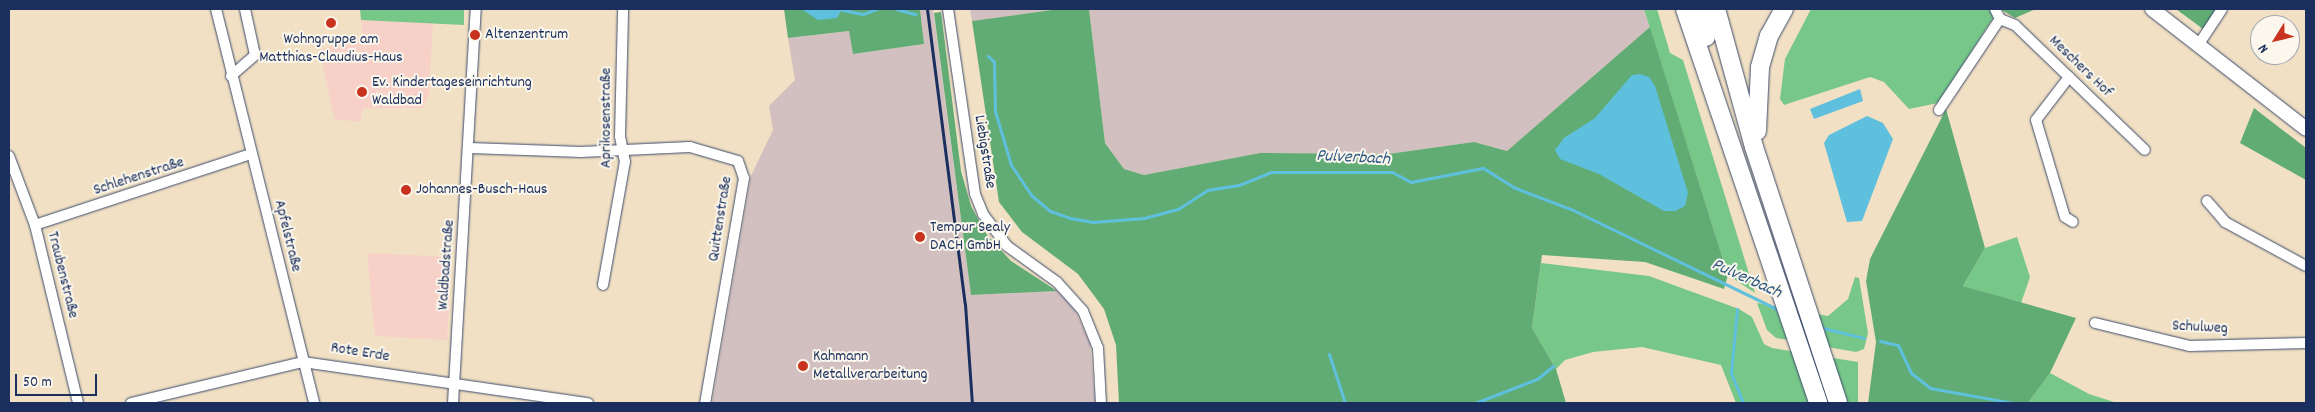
<!DOCTYPE html>
<meta charset="utf-8">
<style>
body{margin:0}
#map{position:relative;width:2315px;height:412px;overflow:hidden;background:#f1e0c3;font-family:Dekko,sans-serif}
div>[style]{position:absolute}
.built>*{inset:0;background:#f7d1c8}
.industrial>*{inset:0;background:#d2bfc0}
.green>*{inset:0;background:#77c789}
.forest>*{inset:0;background:#61ac75}
.water>*{inset:0;background:#5fc0dd}
.stream>*{height:3px;margin:-1.5px;padding:0 1.5px;transform-origin:1.5px;border-radius:1.5px;background:#5fc0dd}
.roads{filter:drop-shadow(0 0 1px #3b4a6d) drop-shadow(0 0 1px #3b4a6d)}
.minor>*{height:10px;margin:-5px;padding:0 5px;transform-origin:5px;border-radius:5px;background:#fff}
.secondary>*{height:14px;margin:-7px;padding:0 7px;transform-origin:7px;border-radius:7px;background:#fff}
.motorway>*{height:18px;margin:-9px;padding:0 9px;transform-origin:9px;border-radius:9px;background:#fff}
.rail>*{height:3px;margin:-1.5px;padding:0 1.5px;transform-origin:1.5px;border-radius:1.5px;background:#1b2f5e}
.dots>*{width:14px;height:14px;translate:-50% -50%;box-sizing:border-box;border:2px solid #fbf7ec;border-radius:50%}
span{translate:-50% -50%;white-space:nowrap;text-align:center;line-height:1.15;-webkit-text-stroke:4px #fbf7ec;paint-order:stroke}
.poi-label{font-size:16px;color:#1b2f5e}
.left{translate:0 -50%;text-align:left}
.street-label{font-size:16px;color:#1b2f5e}
.water-label{font-size:18px;color:#2f5a84;font-style:italic}
.frame{position:absolute;inset:0;border:10px solid #1b2f5e;pointer-events:none}
.north{position:absolute;left:2250px;top:15px;width:50px;height:50px;box-sizing:border-box;background:#fbf7ec;border:1px solid #a1a7b3;border-radius:50%;rotate:234deg;font-size:14px;font-weight:700;line-height:20px;text-align:center;color:#1b2f5e}
.north::after{content:'';display:block;margin:auto;width:18px;height:22px;background:#c8321e;clip-path:polygon(50% 0,100% 100%,50% 72%,0 100%)}
.scale{position:absolute;left:15px;top:374px;width:82px;height:22px;box-sizing:border-box;border:2px solid #1b2f5e;border-top:0;padding-left:6px;font-size:15px;line-height:18px;white-space:nowrap;color:#1b2f5e;-webkit-text-stroke:4px #fbf7ec;paint-order:stroke}
</style>
<div id="map">
<div class="built">
<i style="clip-path:polygon(361px 20px,433px 23px,429px 94px,423px 108px,363px 108px,360px 122px,335px 119px,319px 50px,363px 37px)"></i>
<i style="clip-path:polygon(367px 253px,452px 257px,447px 340px,375px 336px)"></i>
</div>
<div class="industrial">
<i style="clip-path:polygon(920px 9px,933px 9px,971px 295px,1057px 291px,1073px 306px,1090px 343px,1095px 403px,712px 403px,751px 176px,773px 130px,769px 106px,795px 80px,788px 38px,850px 31px,853px 54px,924px 44px)"></i>
<i style="clip-path:polygon(970px 9px,1059px 9px,972px 21px)"></i>
<i style="clip-path:polygon(1089px 9px,1644px 9px,1650px 27px,1507px 151px,1474px 142px,1388px 154px,1260px 153px,1144px 175px,1124px 169px,1105px 143px)"></i>
</div>
<div class="green">
<i style="clip-path:polygon(360px 9px,464px 9px,464px 25px,361px 20px)"></i>
<i style="clip-path:polygon(1644px 9px,1657px 9px,1670px 53px,1683px 60px,1755px 293px,1728px 275px)"></i>
<i style="clip-path:polygon(1811px 9px,1990px 9px,1993px 18px,1938px 103px,1909px 109px,1884px 82px,1870px 77px,1784px 105px,1780px 99px,1785px 59px)"></i>
<i style="clip-path:polygon(2017px 237px,2030px 277px,2021px 303px,1963px 286px,1985px 248px)"></i>
<i style="clip-path:polygon(1541px 263px,1649px 276px,1739px 309px,1752px 317px,1764px 344px,1772px 348px,1858px 362px,1858px 403px,1736px 403px,1721px 365px,1642px 347px,1593px 352px,1565px 360px,1556px 369px,1532px 328px)"></i>
<i style="clip-path:polygon(1855px 277px,1859px 278px,1868px 333px,1864px 349px,1856px 352px,1776px 338px,1767px 330px,1757px 303px,1828px 316px,1848px 299px)"></i>
<i style="clip-path:polygon(2050px 373px,2089px 394px,2117px 403px,2028px 403px)"></i>
</div>
<div class="forest">
<i style="clip-path:polygon(784px 9px,920px 9px,924px 44px,853px 54px,849px 31px,788px 38px)"></i>
<i style="clip-path:polygon(1059px 9px,1089px 9px,1105px 143px,1124px 169px,1144px 175px,1260px 153px,1388px 154px,1474px 142px,1507px 151px,1650px 27px,1728px 275px,1724px 289px,1645px 262px,1542px 255px,1532px 328px,1556px 369px,1566px 403px,1119px 403px,1116px 345px,1104px 309px,1078px 274px,1022px 232px,999px 202px,972px 21px)"></i>
<i style="clip-path:polygon(2036px 9px,2015px 18px,2002px 10px,2002px 9px)"></i>
<i style="clip-path:polygon(2176px 9px,2217px 9px,2203px 29px)"></i>
<i style="clip-path:polygon(941px 12px,961px 171px,971px 206px,987px 235px,1011px 261px,1057px 291px,971px 295px,934px 13px)"></i>
<i style="clip-path:polygon(2254px 108px,2306px 148px,2306px 180px,2240px 143px)"></i>
<i style="clip-path:polygon(1946px 109px,1985px 248px,1963px 286px,2076px 318px,2050px 373px,2028px 403px,1868px 403px,1876px 342px,1866px 281px,1870px 259px)"></i>
</div>
<div class="water">
<i style="clip-path:polygon(801px 9px,842px 9px,837px 18px,818px 20px)"></i>
<i style="clip-path:polygon(1640px 74px,1649px 77px,1655px 86px,1688px 193px,1685px 206px,1675px 211px,1664px 211px,1599px 174px,1560px 159px,1555px 150px,1564px 138px,1595px 118px,1632px 75px)"></i>
<i style="clip-path:polygon(1860px 89px,1863px 101px,1814px 119px,1810px 109px)"></i>
<i style="clip-path:polygon(1867px 116px,1883px 123px,1893px 139px,1862px 221px,1847px 222px,1824px 143px,1829px 135px)"></i>
</div>
<div class="stream">
<i style="left:896px;top:9px;width:20px;rotate:15deg"></i>
<i style="left:842px;top:10px;width:21px;rotate:11deg"></i>
<i style="left:863px;top:14px;width:15px;rotate:-20deg"></i>
<i style="left:988px;top:56px;width:8px;rotate:45deg"></i>
<i style="left:994px;top:62px;width:49px;rotate:88.8deg"></i>
<i style="left:995px;top:111px;width:56px;rotate:73.5deg"></i>
<i style="left:1011px;top:165px;width:36px;rotate:56deg"></i>
<i style="left:1031px;top:195px;width:25px;rotate:40deg"></i>
<i style="left:1050px;top:211px;width:21px;rotate:19deg"></i>
<i style="left:1070px;top:218px;width:23px;rotate:10deg"></i>
<i style="left:1093px;top:222px;width:51px;rotate:-4.5deg"></i>
<i style="left:1144px;top:218px;width:35px;rotate:-15deg"></i>
<i style="left:1178px;top:209px;width:35px;rotate:-33deg"></i>
<i style="left:1207px;top:190px;width:32px;rotate:-9deg"></i>
<i style="left:1239px;top:185px;width:35px;rotate:-22deg"></i>
<i style="left:1271px;top:172px;width:121px"></i>
<i style="left:1392px;top:172px;width:21px;rotate:28deg"></i>
<i style="left:1411px;top:182px;width:73px;rotate:-11deg"></i>
<i style="left:1483px;top:168px;width:36px;rotate:32deg"></i>
<i style="left:1513px;top:187px;width:64px;rotate:21deg"></i>
<i style="left:1573px;top:210px;width:229px;rotate:25.9deg"></i>
<i style="left:1737px;top:309px;width:64px;rotate:95.4deg"></i>
<i style="left:1731px;top:373px;width:32px;rotate:68deg"></i>
<i style="left:1819px;top:327px;width:46px;rotate:13.7deg"></i>
<i style="left:1880px;top:341px;width:18px;rotate:13deg"></i>
<i style="left:1898px;top:345px;width:31px;rotate:65deg"></i>
<i style="left:1911px;top:373px;width:24px;rotate:38deg"></i>
<i style="left:1930px;top:388px;width:84px;rotate:10.2deg"></i>
<i style="left:1329px;top:354px;width:52px;rotate:71.9deg"></i>
<i style="left:1475px;top:403px;width:66px;rotate:-21.2deg"></i>
<i style="left:1537px;top:379px;width:21px;rotate:-39deg"></i>
</div>
<div class="roads">
<div class="minor">
<i style="left:216px;top:9px;width:406px;rotate:76deg"></i>
<i style="left:948px;top:9px;width:187px;rotate:81.7deg"></i>
<i style="left:975px;top:194px;width:22px;rotate:68deg"></i>
<i style="left:983px;top:214px;width:40px;rotate:53deg"></i>
<i style="left:1007px;top:246px;width:62px;rotate:35.8deg"></i>
<i style="left:1057px;top:282px;width:39px;rotate:48deg"></i>
<i style="left:1083px;top:311px;width:40px;rotate:68deg"></i>
<i style="left:1098px;top:348px;width:55px;rotate:86.9deg"></i>
<i style="left:1995px;top:9px;width:11px;rotate:63deg"></i>
<i style="left:2000px;top:19px;width:16px;rotate:22deg"></i>
<i style="left:2015px;top:25px;width:180px;rotate:43.9deg"></i>
<i style="left:2199px;top:44px;width:42px;rotate:-56.7deg"></i>
<i style="left:231px;top:76px;width:32px;rotate:-41deg"></i>
<i style="left:255px;top:55px;width:47px;rotate:-102.3deg"></i>
<i style="left:2069px;top:77px;width:54px;rotate:127.5deg"></i>
<i style="left:2036px;top:120px;width:101px;rotate:73.4deg"></i>
<i style="left:2065px;top:217px;width:9px;rotate:32deg"></i>
<i style="left:1939px;top:110px;width:110px;rotate:-56.2deg"></i>
<i style="left:470px;top:148px;width:111px;rotate:2.1deg"></i>
<i style="left:581px;top:152px;width:109px;rotate:-2.6deg"></i>
<i style="left:690px;top:147px;width:50px;rotate:16.3deg"></i>
<i style="left:738px;top:161px;width:18px;rotate:71deg"></i>
<i style="left:744px;top:178px;width:228px;rotate:99.8deg"></i>
<i style="left:9px;top:156px;width:74px;rotate:69.4deg"></i>
<i style="left:35px;top:225px;width:183px;rotate:76.4deg"></i>
<i style="left:2207px;top:201px;width:28px;rotate:49deg"></i>
<i style="left:2225px;top:222px;width:92px;rotate:28.5deg"></i>
<i style="left:35px;top:225px;width:227px;rotate:-18.2deg"></i>
<i style="left:603px;top:285px;width:125px;rotate:-79.9deg"></i>
<i style="left:625px;top:162px;width:26px;rotate:-101deg"></i>
<i style="left:620px;top:136px;width:127px;rotate:-88.6deg"></i>
<i style="left:2095px;top:323px;width:98px;rotate:13.6deg"></i>
<i style="left:2190px;top:346px;width:116px;rotate:-1.5deg"></i>
<i style="left:131px;top:403px;width:177px;rotate:-13.4deg"></i>
<i style="left:303px;top:362px;width:288px;rotate:8.2deg"></i>
<i style="left:453px;top:403px;width:395px;rotate:-86.7deg"></i>
</div>
<div class="secondary">
<i style="left:2152px;top:9px;width:195px;rotate:37.9deg"></i>
</div>
<div class="motorway">
<i style="left:1685px;top:9px;width:416px;rotate:71.3deg"></i>
<i style="left:1698px;top:9px;width:29px;rotate:74deg"></i>
<i style="left:1716px;top:9px;width:143px;rotate:74.6deg"></i>
<i style="left:1754px;top:147px;width:269px;rotate:71.8deg"></i>
<i style="left:1757px;top:131px;width:64px;rotate:-87.3deg"></i>
<i style="left:1760px;top:67px;width:32px;rotate:-74deg"></i>
<i style="left:1769px;top:36px;width:31px;rotate:-61deg"></i>
</div>
</div>
<div class="rail">
<i style="left:927px;top:9px;width:297px;rotate:82.7deg"></i>
<i style="left:965px;top:304px;width:99px;rotate:86deg"></i>
</div>
<div class="dots">
<i style="left:331px;top:23px;background:#c8321e"></i>
<i style="left:475px;top:35px;background:#c8321e"></i>
<i style="left:362px;top:92px;background:#c8321e"></i>
<i style="left:406px;top:190px;background:#c8321e"></i>
<i style="left:920px;top:237px;background:#c8321e"></i>
<i style="left:803px;top:366px;background:#c8321e"></i>
</div>
<div class="poi-label">
<span class="left" style="left:485px;top:35px">Altenzentrum</span>
<span style="left:331px;top:49px">Wohngruppe am<br>Matthias-Claudius-Haus</span>
<span class="left" style="left:372px;top:92px">Ev. Kindertageseinrichtung<br>Waldbad</span>
<span class="left" style="left:416px;top:190px">Johannes-Busch-Haus</span>
<span class="left" style="left:930px;top:237px">Tempur Sealy<br>DACH GmbH</span>
<span class="left" style="left:813px;top:366px">Kahmann<br>Metallverarbeitung</span>
</div>
<div class="street-label">
<span style="left:2080px;top:67px;rotate:44deg">Meschers Hof</span>
<span style="left:607px;top:118px;rotate:-90deg">Aprikosenstraße</span>
<span style="left:984px;top:152px;rotate:81deg">Liebigstraße</span>
<span style="left:139px;top:177px;rotate:-18deg">Schlehenstraße</span>
<span style="left:721px;top:219px;rotate:-81deg">Quittenstraße</span>
<span style="left:287px;top:236px;rotate:76deg">Apfelstraße</span>
<span style="left:447px;top:265px;rotate:-86deg">Waldbadstraße</span>
<span style="left:62px;top:275px;rotate:76deg">Traubenstraße</span>
<span style="left:2200px;top:328px;rotate:3deg">Schulweg</span>
<span style="left:360px;top:353px;rotate:9deg">Rote Erde</span>
</div>
<div class="water-label">
<span style="left:1353px;top:159px;rotate:3deg">Pulverbach</span>
<span style="left:1746px;top:280px;rotate:24deg">Pulverbach</span>
</div>
<div class="frame"></div>
<div class="north">N</div>
<div class="scale">50 m</div>
</div>
